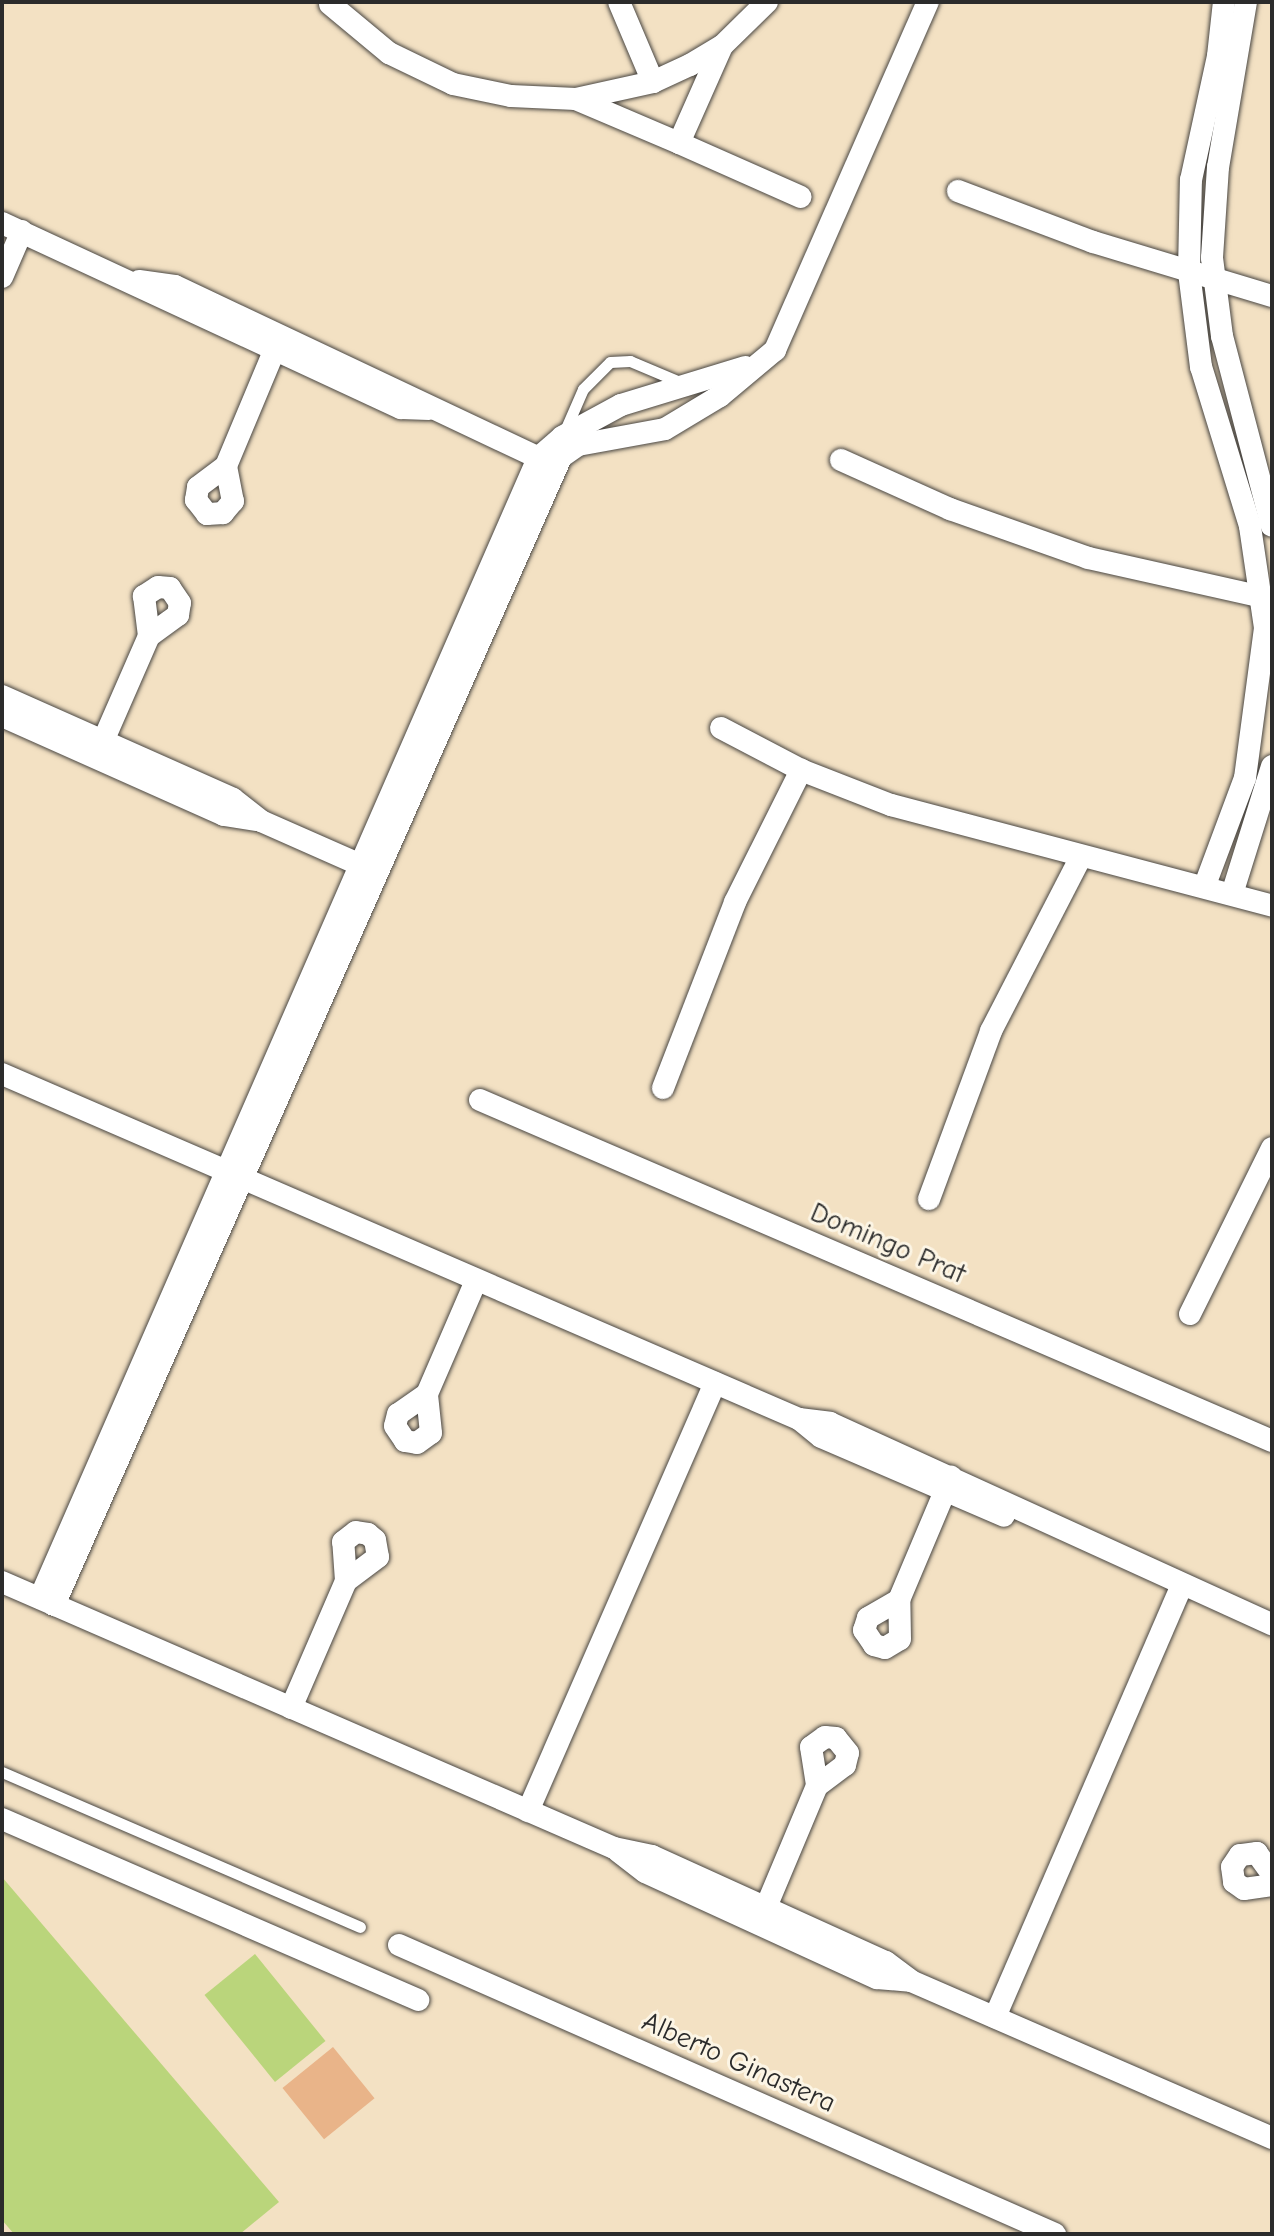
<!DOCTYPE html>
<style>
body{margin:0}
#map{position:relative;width:1274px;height:2236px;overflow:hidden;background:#f3e1c3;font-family:"Comic Neue",sans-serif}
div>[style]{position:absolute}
.green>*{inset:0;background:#bad57b;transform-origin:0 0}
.building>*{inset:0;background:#e9b489;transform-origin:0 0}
.roads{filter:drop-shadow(0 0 2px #494642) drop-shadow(0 0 2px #494642)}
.service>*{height:11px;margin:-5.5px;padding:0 5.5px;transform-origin:5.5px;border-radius:5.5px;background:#fff}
.minor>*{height:22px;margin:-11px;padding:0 11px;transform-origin:11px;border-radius:11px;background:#fff}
span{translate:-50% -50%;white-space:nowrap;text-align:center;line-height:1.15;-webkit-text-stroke:6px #fcf5e5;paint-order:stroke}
.street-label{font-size:28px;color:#2b2b2b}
.frame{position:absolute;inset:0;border:4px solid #2b2b2b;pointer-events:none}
</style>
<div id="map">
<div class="green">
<i style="clip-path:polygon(2px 1877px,279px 2202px,240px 2234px,14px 2234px,2px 2220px)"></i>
<i style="left:255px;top:1954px;width:112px;height:65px;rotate:51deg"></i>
</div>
<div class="building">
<i style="left:333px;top:2047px;width:66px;height:65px;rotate:51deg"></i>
</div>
<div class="roads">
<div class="service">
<i style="left:563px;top:435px;width:50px;rotate:-66.5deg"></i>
<i style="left:583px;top:389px;width:38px;rotate:-45deg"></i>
<i style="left:610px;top:362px;width:20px;rotate:-3deg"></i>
<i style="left:630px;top:361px;width:56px;rotate:22.9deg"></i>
<i style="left:2px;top:1772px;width:390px;rotate:23.4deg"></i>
</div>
<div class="minor">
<i style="left:619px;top:2px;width:87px;rotate:67deg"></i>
<i style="left:1246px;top:2px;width:167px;rotate:99.6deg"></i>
<i style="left:1218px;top:167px;width:91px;rotate:93.8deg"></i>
<i style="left:1212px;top:258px;width:79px;rotate:82.7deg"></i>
<i style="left:1222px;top:336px;width:196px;rotate:75.3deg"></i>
<i style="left:330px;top:4px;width:77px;rotate:39.7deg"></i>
<i style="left:389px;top:53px;width:71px;rotate:25.8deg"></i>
<i style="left:453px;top:84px;width:59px;rotate:11.7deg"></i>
<i style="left:511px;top:96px;width:65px;rotate:2.6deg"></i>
<i style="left:722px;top:46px;width:106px;rotate:113.9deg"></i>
<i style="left:679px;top:143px;width:112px;rotate:-156.9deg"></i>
<i style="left:576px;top:99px;width:79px;rotate:-12.4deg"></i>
<i style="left:653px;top:82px;width:41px;rotate:-24.7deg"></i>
<i style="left:690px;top:65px;width:37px;rotate:-31deg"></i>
<i style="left:722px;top:46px;width:63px;rotate:-44.4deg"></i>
<i style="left:679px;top:143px;width:133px;rotate:23.9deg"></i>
<i style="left:958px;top:191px;width:144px;rotate:20.7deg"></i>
<i style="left:1093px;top:242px;width:187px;rotate:16.8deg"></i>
<i style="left:2px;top:223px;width:440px;rotate:24.9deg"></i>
<i style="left:401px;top:408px;width:28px;rotate:2deg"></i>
<i style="left:2px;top:277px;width:50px;rotate:-66.5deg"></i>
<i style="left:139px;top:281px;width:36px;rotate:8deg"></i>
<i style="left:175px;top:286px;width:416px;rotate:25.3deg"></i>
<i style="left:841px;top:460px;width:120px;rotate:24.2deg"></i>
<i style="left:950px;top:509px;width:146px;rotate:19.5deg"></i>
<i style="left:1088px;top:558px;width:189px;rotate:12.6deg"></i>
<i style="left:226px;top:466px;width:36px;rotate:79deg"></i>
<i style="left:233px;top:501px;width:16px;rotate:130deg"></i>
<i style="left:223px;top:513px;width:16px;rotate:176deg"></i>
<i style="left:207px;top:514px;width:18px;rotate:-128deg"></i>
<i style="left:196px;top:500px;width:13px;rotate:-81deg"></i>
<i style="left:198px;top:487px;width:35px;rotate:-37deg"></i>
<i style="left:226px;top:466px;width:138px;rotate:-67.3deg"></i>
<i style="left:2px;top:696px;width:253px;rotate:24deg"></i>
<i style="left:233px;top:799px;width:36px;rotate:38deg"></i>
<i style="left:261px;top:821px;width:121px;rotate:23.8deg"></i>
<i style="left:2px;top:716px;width:243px;rotate:24deg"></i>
<i style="left:224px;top:815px;width:32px;rotate:9deg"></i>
<i style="left:721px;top:728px;width:90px;rotate:27.7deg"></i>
<i style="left:801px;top:770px;width:97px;rotate:21.3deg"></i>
<i style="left:891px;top:805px;width:394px;rotate:14.8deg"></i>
<i style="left:97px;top:755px;width:130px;rotate:-66.4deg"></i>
<i style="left:149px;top:636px;width:36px;rotate:-36deg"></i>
<i style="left:178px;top:615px;width:12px;rotate:-81deg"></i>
<i style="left:180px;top:603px;width:18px;rotate:-124deg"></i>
<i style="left:170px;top:588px;width:12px;rotate:-175deg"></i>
<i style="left:158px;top:587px;width:17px;rotate:147deg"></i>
<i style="left:144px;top:596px;width:40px;rotate:82.9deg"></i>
<i style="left:1205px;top:885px;width:114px;rotate:-69.5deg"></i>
<i style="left:1245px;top:778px;width:151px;rotate:-82.4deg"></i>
<i style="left:1265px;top:628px;width:103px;rotate:-98.4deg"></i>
<i style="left:1250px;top:526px;width:166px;rotate:-107.1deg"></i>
<i style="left:1201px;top:367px;width:96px;rotate:-97.2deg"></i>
<i style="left:1189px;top:272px;width:92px;rotate:-88.8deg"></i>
<i style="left:1191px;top:180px;width:127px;rotate:-77.7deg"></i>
<i style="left:1218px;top:56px;width:54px;rotate:-83.7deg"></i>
<i style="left:1232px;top:894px;width:134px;rotate:-72.6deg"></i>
<i style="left:2px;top:1074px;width:868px;rotate:23.41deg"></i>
<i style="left:799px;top:1419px;width:31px;rotate:7deg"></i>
<i style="left:830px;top:1423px;width:486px;rotate:24.5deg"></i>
<i style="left:663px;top:1088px;width:199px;rotate:-68.8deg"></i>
<i style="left:735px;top:902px;width:148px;rotate:-63.4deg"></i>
<i style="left:480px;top:1100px;width:862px;rotate:23.29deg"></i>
<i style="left:929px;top:1199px;width:179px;rotate:-69.7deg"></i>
<i style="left:991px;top:1031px;width:196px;rotate:-62.7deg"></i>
<i style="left:1190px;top:1314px;width:185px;rotate:-63.7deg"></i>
<i style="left:427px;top:1394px;width:35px;rotate:145deg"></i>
<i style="left:398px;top:1414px;width:12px;rotate:104deg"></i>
<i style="left:395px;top:1426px;width:18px;rotate:56deg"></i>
<i style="left:405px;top:1441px;width:12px;rotate:9deg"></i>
<i style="left:417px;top:1443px;width:17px;rotate:-36deg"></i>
<i style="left:431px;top:1433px;width:39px;rotate:-96deg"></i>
<i style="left:427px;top:1394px;width:123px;rotate:-66.6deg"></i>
<i style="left:799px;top:1419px;width:28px;rotate:39deg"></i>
<i style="left:821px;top:1437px;width:199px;rotate:23.3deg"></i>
<i style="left:2px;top:1582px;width:667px;rotate:23.49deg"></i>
<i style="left:614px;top:1848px;width:39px;rotate:12deg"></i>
<i style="left:652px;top:1856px;width:257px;rotate:24.4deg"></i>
<i style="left:886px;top:1962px;width:31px;rotate:37deg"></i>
<i style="left:911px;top:1981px;width:394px;rotate:23.5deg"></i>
<i style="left:40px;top:1598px;width:1244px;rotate:-66.4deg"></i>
<i style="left:538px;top:458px;width:32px;rotate:-41deg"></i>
<i style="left:562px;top:437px;width:67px;rotate:-28.5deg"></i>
<i style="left:621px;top:405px;width:130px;rotate:-17deg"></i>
<i style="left:899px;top:1600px;width:36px;rotate:150deg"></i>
<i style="left:868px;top:1618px;width:13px;rotate:108deg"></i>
<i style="left:864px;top:1630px;width:18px;rotate:56deg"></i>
<i style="left:874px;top:1645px;width:11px;rotate:15deg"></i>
<i style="left:885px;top:1648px;width:17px;rotate:-31deg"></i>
<i style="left:900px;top:1639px;width:39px;rotate:-91deg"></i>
<i style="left:899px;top:1600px;width:134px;rotate:-67.1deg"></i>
<i style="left:54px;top:1605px;width:1255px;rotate:-66.17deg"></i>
<i style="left:561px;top:457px;width:21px;rotate:-35deg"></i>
<i style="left:578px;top:445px;width:88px;rotate:-10.4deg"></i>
<i style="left:665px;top:429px;width:64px;rotate:-31deg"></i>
<i style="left:720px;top:396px;width:72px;rotate:-39.9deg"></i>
<i style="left:775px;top:350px;width:380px;rotate:-66.3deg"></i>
<i style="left:291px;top:1708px;width:138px;rotate:-66.6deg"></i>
<i style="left:346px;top:1581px;width:39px;rotate:-94deg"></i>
<i style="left:343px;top:1542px;width:16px;rotate:-38deg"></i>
<i style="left:356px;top:1532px;width:12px;rotate:9deg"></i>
<i style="left:368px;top:1534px;width:9px;rotate:41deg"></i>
<i style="left:375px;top:1540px;width:17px;rotate:80deg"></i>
<i style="left:378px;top:1557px;width:40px;rotate:143deg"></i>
<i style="left:528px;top:1811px;width:467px;rotate:-66.4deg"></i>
<i style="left:2px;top:1819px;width:454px;rotate:23.5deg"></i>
<i style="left:618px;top:1851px;width:34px;rotate:38deg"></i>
<i style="left:645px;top:1872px;width:255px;rotate:24.6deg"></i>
<i style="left:877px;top:1978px;width:33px;rotate:5deg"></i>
<i style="left:1272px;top:1874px;width:26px;rotate:-126deg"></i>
<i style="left:1257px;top:1853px;width:17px;rotate:173deg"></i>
<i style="left:1240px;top:1855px;width:14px;rotate:124deg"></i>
<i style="left:1232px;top:1867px;width:15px;rotate:82deg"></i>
<i style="left:1234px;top:1882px;width:12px;rotate:35deg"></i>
<i style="left:1244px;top:1889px;width:28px;rotate:-8deg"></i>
<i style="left:761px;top:1919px;width:144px;rotate:-67.2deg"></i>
<i style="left:817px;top:1786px;width:35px;rotate:-37deg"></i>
<i style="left:845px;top:1765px;width:12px;rotate:-76deg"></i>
<i style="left:848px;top:1753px;width:19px;rotate:-129deg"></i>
<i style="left:836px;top:1738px;width:11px;rotate:-175deg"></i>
<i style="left:825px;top:1737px;width:17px;rotate:144deg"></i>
<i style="left:811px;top:1747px;width:39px;rotate:81deg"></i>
<i style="left:399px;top:1945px;width:717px;rotate:23.78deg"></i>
<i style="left:995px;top:2017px;width:471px;rotate:-66.6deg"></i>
</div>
</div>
<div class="street-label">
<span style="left:888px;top:1243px;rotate:23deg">Domingo Prat</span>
<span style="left:739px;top:2062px;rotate:24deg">Alberto Ginastera</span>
</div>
<div class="frame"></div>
</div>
